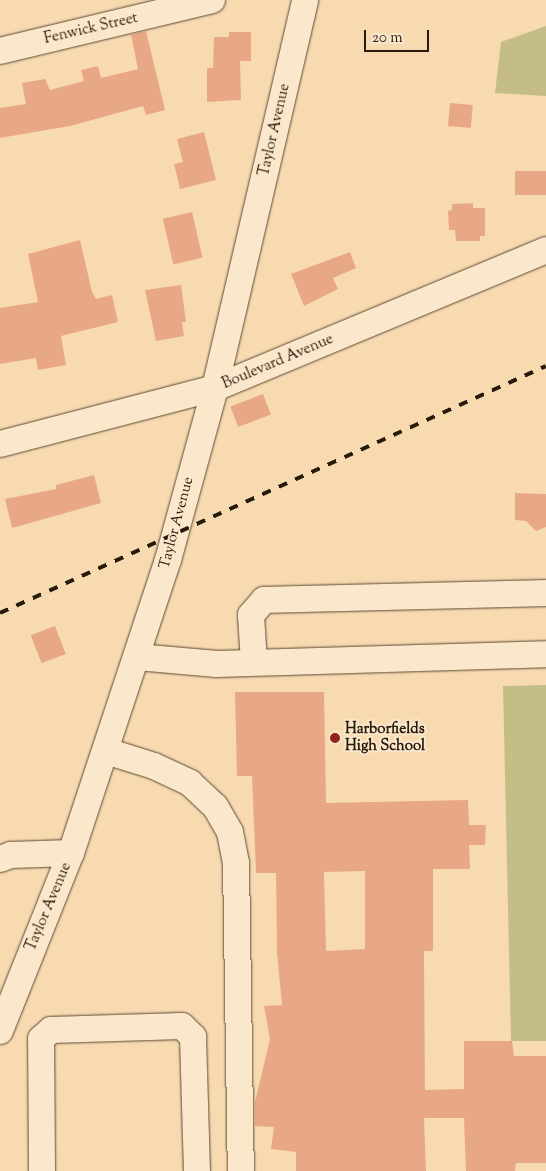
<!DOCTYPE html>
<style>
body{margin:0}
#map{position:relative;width:546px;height:1171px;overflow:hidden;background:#f8dab1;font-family:"Sorts Mill Goudy",serif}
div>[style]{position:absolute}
.green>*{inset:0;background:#c5bd86}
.building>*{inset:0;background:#e9a885;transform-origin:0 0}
.roads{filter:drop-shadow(0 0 1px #5b4a33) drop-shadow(0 0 1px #5b4a33)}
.minor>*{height:26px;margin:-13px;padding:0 13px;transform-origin:13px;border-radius:13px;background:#fae7cc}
.rail>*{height:4px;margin-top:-2px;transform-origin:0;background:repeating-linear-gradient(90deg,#271a09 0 9px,transparent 0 18px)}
.dots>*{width:14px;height:14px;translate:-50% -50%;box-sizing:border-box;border:2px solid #fae7cc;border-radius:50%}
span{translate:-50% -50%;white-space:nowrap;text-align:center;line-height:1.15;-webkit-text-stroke:4px #fae7cc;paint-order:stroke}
.street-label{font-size:15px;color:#271a09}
.poi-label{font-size:15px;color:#271a09;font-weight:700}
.left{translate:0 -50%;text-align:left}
.scale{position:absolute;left:364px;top:30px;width:65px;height:22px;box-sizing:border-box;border:2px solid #271a09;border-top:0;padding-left:6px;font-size:15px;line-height:18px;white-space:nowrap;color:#271a09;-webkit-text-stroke:4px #fae7cc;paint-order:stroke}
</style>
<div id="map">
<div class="green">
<i style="clip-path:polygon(546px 26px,546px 96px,495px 93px,501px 42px)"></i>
<i style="clip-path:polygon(546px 685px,546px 1041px,511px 1041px,503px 686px)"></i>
</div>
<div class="building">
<i style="clip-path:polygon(146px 31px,165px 110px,146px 115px,143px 106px,70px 126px,0 138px,0 108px,26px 104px,22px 83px,45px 79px,50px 90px,84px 81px,81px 70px,98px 66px,101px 78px,138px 69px,131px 35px)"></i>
<i style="clip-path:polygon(229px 32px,251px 32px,251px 61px,240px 61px,241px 100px,207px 102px,207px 68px,213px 68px,214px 37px,229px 37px)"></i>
<i style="left:450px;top:103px;width:23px;height:23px;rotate:5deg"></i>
<i style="clip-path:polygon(204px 132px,216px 180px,180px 189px,174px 164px,183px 162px,177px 139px)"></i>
<i style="left:546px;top:171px;width:24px;height:31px;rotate:90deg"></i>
<i style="clip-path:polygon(473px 203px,473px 208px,485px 208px,485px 236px,480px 236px,480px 241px,456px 241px,455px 230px,449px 230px,448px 211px,452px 210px,452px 204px)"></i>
<i style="left:192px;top:212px;width:47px;height:30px;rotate:77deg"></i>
<i style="clip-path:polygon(80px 240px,92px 292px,96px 299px,112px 295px,118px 322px,61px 336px,66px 365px,38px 370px,36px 358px,0 364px,0 308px,38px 302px,28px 254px)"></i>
<i style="clip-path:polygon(350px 252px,356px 268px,333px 278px,338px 289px,304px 306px,291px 274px)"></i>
<i style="clip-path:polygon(181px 285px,186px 322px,182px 322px,184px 336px,156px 341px,145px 290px)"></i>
<i style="left:263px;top:394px;width:22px;height:35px;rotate:69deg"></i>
<i style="clip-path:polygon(94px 475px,101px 503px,12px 528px,5px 499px,56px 489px,56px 485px)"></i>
<i style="clip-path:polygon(515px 493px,546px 494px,546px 527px,536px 531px,526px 521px,515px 520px)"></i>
<i style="left:55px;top:626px;width:30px;height:26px;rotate:69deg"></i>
<i style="clip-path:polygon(evenodd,235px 692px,324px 692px,326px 803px,468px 800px,469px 825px,486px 825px,485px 845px,469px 845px,470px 869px,433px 869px,433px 951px,424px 951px,425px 1090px,464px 1089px,464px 1041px,512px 1041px,514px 1056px,546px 1056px,546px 1163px,516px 1163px,515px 1171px,466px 1171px,464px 1118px,424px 1118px,426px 1171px,296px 1171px,296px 1152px,271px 1149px,274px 1127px,255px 1126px,255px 1102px,270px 1039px,264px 1006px,282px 1005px,277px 952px,276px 873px,256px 873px,252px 776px,237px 776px,235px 692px,365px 871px,365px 949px,326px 951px,324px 872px,365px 871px)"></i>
</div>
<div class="roads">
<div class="minor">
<i style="left:0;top:51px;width:218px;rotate:-13.5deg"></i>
<i style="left:0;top:444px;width:222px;rotate:-14.6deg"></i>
<i style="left:215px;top:388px;width:359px;rotate:-22.6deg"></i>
<i style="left:137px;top:657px;width:80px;rotate:5deg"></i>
<i style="left:217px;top:664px;width:329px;rotate:-1.7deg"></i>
<i style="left:254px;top:662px;width:47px;rotate:-93.7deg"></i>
<i style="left:251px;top:615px;width:20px;rotate:-49deg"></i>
<i style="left:264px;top:600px;width:282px;rotate:-1.4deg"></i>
<i style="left:106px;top:751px;width:50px;rotate:17.4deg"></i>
<i style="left:154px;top:766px;width:40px;rotate:25deg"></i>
<i style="left:190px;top:783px;width:34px;rotate:43deg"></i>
<i style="left:215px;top:806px;width:30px;rotate:60deg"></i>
<i style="left:230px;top:832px;width:32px;rotate:79deg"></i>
<i style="left:236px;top:863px;width:308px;rotate:89.1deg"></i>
<i style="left:0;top:859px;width:12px;rotate:-20deg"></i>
<i style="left:11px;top:855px;width:60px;rotate:-1.9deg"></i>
<i style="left:0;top:1031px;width:192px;rotate:-68.3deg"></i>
<i style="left:71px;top:853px;width:309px;rotate:-71.7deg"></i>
<i style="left:168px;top:560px;width:178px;rotate:-74.7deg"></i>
<i style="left:215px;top:388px;width:398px;rotate:-76.9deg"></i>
<i style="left:42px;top:1171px;width:132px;rotate:-90.4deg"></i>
<i style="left:41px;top:1039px;width:13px;rotate:-42deg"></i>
<i style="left:51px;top:1030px;width:131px;rotate:-1.7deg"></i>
<i style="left:182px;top:1026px;width:16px;rotate:45deg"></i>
<i style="left:193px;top:1037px;width:134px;rotate:88.3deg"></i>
</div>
</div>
<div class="rail">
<i style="left:0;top:613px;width:599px;rotate:-24.34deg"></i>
</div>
<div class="dots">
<i style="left:335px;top:738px;background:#8f2418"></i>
</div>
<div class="street-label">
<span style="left:91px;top:29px;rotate:-13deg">Fenwick Street</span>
<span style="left:275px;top:130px;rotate:-77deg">Taylor Avenue</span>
<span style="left:278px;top:362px;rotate:-23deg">Boulevard Avenue</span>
<span style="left:177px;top:523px;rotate:-75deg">Taylor Avenue</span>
<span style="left:49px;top:907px;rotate:-67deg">Taylor Avenue</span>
</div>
<div class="poi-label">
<span class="left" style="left:345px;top:738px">Harborfields<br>High School</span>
</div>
<div class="scale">20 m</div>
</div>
